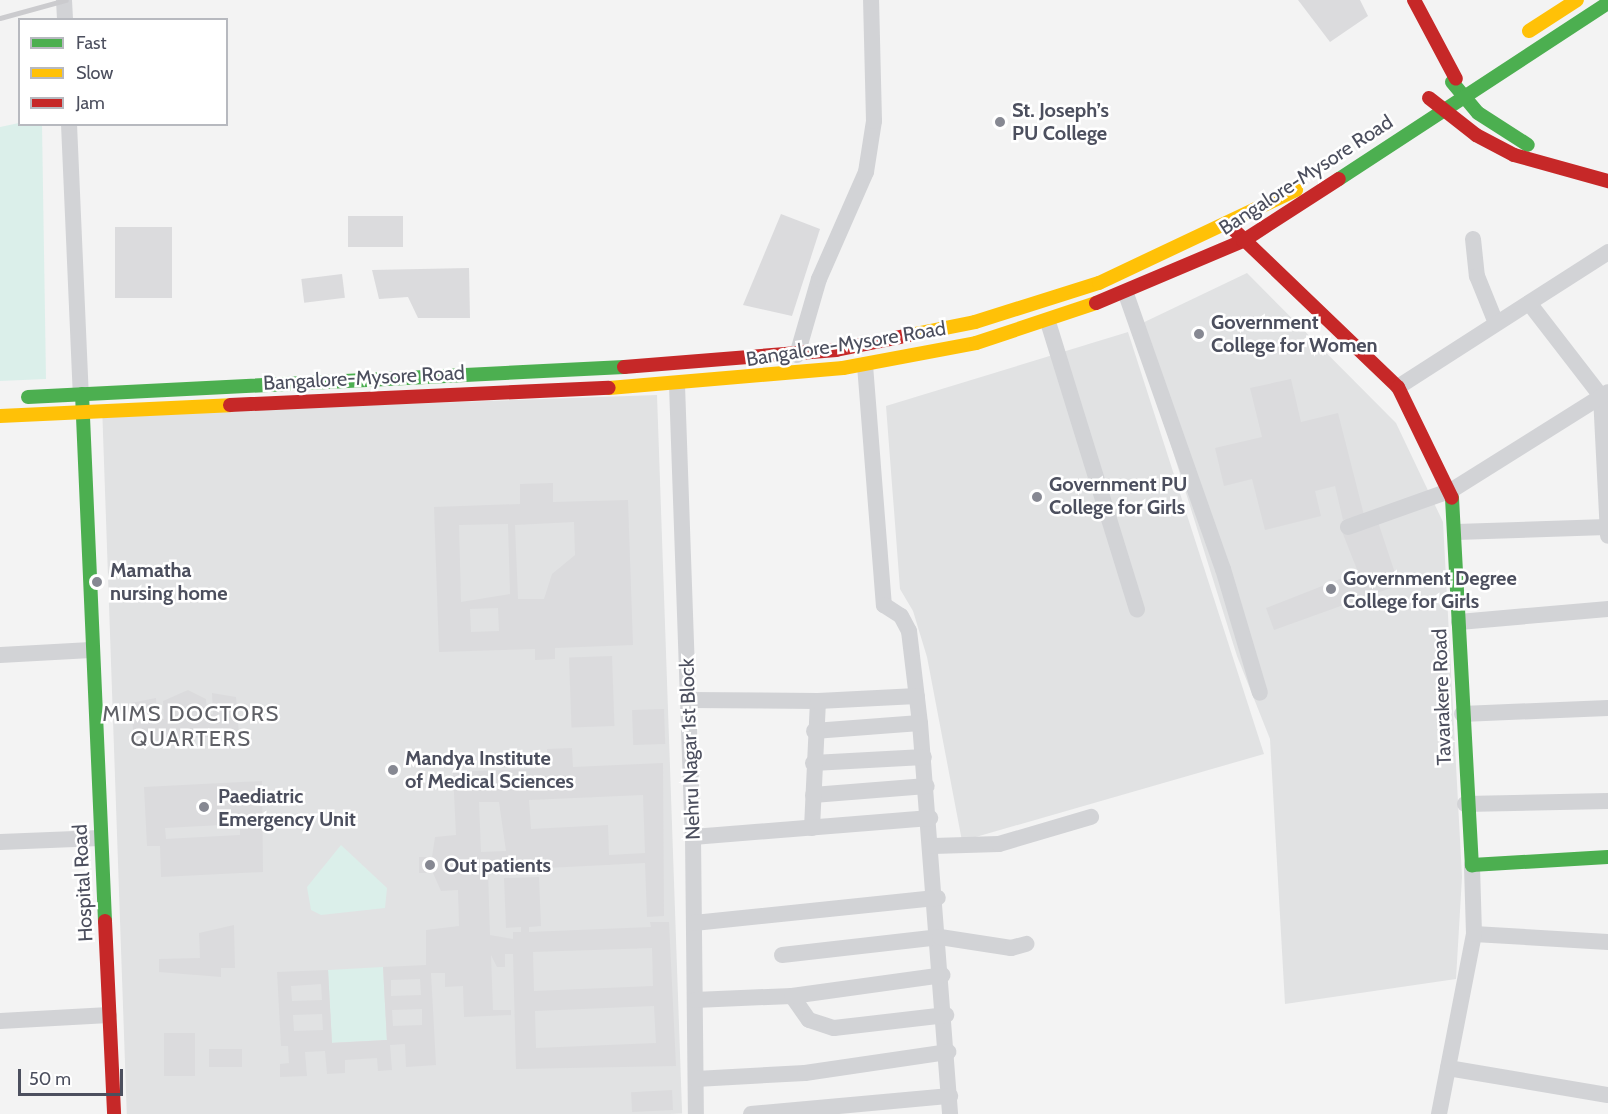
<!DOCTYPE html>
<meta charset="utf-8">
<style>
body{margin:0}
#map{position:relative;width:1608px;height:1114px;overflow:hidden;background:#f3f3f3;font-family:Cabin,sans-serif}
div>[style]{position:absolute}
.education>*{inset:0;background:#e1e2e3;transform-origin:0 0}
.green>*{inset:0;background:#dbefea;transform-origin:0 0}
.building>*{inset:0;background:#dbdbdd;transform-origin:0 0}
.street>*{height:16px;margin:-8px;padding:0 8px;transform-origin:8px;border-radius:8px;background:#d2d3d6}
.fast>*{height:14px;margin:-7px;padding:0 7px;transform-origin:7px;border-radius:7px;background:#4caf50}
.slow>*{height:14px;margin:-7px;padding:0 7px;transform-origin:7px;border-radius:7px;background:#ffc107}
.jam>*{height:14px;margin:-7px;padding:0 7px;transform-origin:7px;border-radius:7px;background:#c62828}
.rail>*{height:4.5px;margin:-2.25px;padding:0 2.25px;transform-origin:2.25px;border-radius:2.25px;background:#cbcbce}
.dots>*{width:16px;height:16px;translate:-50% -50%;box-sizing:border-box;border:3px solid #fff;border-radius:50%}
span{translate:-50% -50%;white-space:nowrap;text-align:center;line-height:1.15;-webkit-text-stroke:5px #fff;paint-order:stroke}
.poi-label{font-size:20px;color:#4c4f5e;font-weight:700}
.left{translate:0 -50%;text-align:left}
.street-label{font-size:20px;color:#4c4f5e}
.quarter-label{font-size:22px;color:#5f6066;letter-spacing:1.5px}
.legend{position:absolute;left:18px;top:18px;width:210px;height:108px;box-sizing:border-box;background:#fff;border:2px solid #b7b9bf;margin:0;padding:8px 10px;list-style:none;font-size:18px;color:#4c4f5e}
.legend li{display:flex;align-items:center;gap:12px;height:30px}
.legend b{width:30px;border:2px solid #b7b9bf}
.scale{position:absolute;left:18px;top:1069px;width:105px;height:27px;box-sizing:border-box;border:3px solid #4c4f5e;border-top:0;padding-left:8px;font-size:18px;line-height:21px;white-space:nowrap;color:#4c4f5e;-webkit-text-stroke:4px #fff;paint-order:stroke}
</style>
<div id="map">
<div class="education">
<i style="clip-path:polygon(1247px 273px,1396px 423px,1443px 522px,1462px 877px,1456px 979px,1285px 1004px,1270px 739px,1237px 656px,1134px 327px)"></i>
<i style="clip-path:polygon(1128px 332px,1264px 754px,962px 841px,927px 657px,913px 611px,900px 589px,886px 406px)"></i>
<i style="left:657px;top:395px;width:719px;height:555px;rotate:88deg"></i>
</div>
<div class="green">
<i style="clip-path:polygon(19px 123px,42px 125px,46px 379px,0 381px,0 127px)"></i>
<i style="clip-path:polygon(341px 845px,387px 888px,385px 908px,321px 915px,311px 910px,307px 887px)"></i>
<i style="left:383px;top:967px;width:73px;height:55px;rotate:87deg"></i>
</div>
<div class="building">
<i style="clip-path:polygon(1298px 0,1360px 0,1368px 16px,1330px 42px)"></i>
<i style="clip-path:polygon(781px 214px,820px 229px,792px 316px,743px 305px)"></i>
<i style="left:403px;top:216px;width:31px;height:55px;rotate:90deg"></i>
<i style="left:172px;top:227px;width:71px;height:57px;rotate:90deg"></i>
<i style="clip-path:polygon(469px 268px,470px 318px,418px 318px,408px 297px,379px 299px,372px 270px)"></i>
<i style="left:342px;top:274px;width:24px;height:41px;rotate:83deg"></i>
<i style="clip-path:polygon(1291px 379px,1301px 422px,1338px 413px,1364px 515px,1343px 520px,1335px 486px,1315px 491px,1321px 516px,1265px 530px,1252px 479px,1224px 486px,1215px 448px,1262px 437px,1250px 388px)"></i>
<i style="clip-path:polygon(evenodd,553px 483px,553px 502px,628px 500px,633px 645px,555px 648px,555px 659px,535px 660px,535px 649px,439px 652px,434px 507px,520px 504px,520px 484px,553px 483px,574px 522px,575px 555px,552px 574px,544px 599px,518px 599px,515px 525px,574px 522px,553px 483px,508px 524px,510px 594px,461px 602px,459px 525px,508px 524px,553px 483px,498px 608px,499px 631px,471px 632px,470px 609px,498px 608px)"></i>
<i style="clip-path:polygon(1376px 516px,1399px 585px,1274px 630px,1266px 608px,1358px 572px,1341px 529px)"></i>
<i style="left:612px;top:656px;width:70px;height:43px;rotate:88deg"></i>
<i style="clip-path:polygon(188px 690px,206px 699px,207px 715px,213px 714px,212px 693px,236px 697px,239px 735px,134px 742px,131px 703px,156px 698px,157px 719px,164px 719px,163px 701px)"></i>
<i style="left:664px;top:709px;width:35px;height:32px;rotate:88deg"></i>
<i style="clip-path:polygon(evenodd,572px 748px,573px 767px,663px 763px,664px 916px,647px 917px,645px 863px,488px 871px,490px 935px,513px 939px,513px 932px,521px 932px,521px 927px,506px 928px,504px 878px,539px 877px,541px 926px,529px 927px,529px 932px,651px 927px,650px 922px,669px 922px,676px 1066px,516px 1069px,513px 954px,505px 954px,505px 967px,497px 967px,491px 955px,493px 1010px,511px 1010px,511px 1015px,464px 1017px,463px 986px,445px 987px,445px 973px,431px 973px,436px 1065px,406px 1067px,405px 1044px,390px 1045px,392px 1070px,378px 1071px,377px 1058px,345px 1060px,345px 1073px,327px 1074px,325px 1051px,305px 1052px,307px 1076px,280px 1077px,280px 1064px,289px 1063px,288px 1046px,281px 1046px,277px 972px,328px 970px,332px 1043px,387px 1040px,383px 967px,426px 965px,426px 930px,459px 926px,458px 890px,441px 891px,433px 873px,419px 873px,419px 857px,432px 857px,435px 837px,456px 835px,453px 772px,547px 768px,547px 749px,572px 748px,643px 795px,645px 853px,609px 855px,608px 825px,531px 829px,529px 800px,643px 795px,572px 748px,479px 802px,499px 802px,506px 851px,481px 852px,479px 802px,572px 748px,652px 948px,653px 986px,534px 991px,533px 952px,652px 948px,572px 748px,420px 979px,421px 995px,391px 996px,391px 980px,420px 979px,572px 748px,321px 984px,322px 1000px,292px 1001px,291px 986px,321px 984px,572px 748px,654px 1006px,656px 1043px,536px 1048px,535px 1011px,654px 1006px,572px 748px,422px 1009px,422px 1025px,393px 1026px,392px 1010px,422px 1009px,572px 748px,322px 1014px,323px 1030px,294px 1031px,293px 1015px,322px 1014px)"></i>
<i style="clip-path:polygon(evenodd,262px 781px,263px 872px,161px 877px,160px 846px,147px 846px,144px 787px,262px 781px,240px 824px,240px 835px,166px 839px,165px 828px,240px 824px)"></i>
<i style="clip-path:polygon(234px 925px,235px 968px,221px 968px,221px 977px,159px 972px,159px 959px,200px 958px,199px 933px)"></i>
<i style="left:164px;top:1033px;width:31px;height:43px"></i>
<i style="left:242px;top:1049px;width:18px;height:33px;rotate:90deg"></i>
<i style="left:672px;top:1090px;width:20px;height:41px;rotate:87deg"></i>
</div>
<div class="street">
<i style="left:64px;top:0;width:20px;rotate:87deg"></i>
<i style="left:69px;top:124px;width:270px;rotate:87.5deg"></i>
<i style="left:1473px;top:239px;width:37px;rotate:84deg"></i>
<i style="left:1477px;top:276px;width:51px;rotate:68deg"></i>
<i style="left:1126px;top:294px;width:292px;rotate:70.6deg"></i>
<i style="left:1223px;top:569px;width:129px;rotate:73.4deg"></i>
<i style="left:1529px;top:303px;width:118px;rotate:52.3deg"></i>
<i style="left:1601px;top:396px;width:140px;rotate:87.1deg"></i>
<i style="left:1048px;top:322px;width:301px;rotate:72.8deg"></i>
<i style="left:797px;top:355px;width:79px;rotate:-73.9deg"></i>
<i style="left:819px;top:279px;width:117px;rotate:-66.3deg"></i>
<i style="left:866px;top:172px;width:52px;rotate:-81.1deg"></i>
<i style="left:874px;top:121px;width:121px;rotate:-91.4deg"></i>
<i style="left:865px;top:365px;width:241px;rotate:85.5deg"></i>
<i style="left:884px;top:605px;width:20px;rotate:33deg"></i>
<i style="left:901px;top:616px;width:17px;rotate:62deg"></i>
<i style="left:909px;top:631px;width:93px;rotate:83.2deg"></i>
<i style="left:920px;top:723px;width:392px;rotate:85.6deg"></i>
<i style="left:677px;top:385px;width:452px;rotate:88deg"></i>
<i style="left:693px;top:837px;width:277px;rotate:89.4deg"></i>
<i style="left:1398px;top:387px;width:250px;rotate:-32.7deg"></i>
<i style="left:1348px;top:527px;width:110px;rotate:-19.6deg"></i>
<i style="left:1452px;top:490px;width:184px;rotate:-32.1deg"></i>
<i style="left:1456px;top:532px;width:151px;rotate:-1.9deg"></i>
<i style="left:1459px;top:622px;width:150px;rotate:-5deg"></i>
<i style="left:0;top:655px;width:91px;rotate:-3.1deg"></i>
<i style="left:688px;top:700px;width:130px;rotate:0.4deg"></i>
<i style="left:1462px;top:714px;width:146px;rotate:-2.4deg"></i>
<i style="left:814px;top:731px;width:106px;rotate:-4.3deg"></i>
<i style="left:813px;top:763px;width:111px;rotate:-3.1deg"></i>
<i style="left:813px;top:795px;width:114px;rotate:-4.5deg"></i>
<i style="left:1465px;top:804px;width:143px;rotate:-1.2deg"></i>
<i style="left:812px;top:828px;width:127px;rotate:-87.3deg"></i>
<i style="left:818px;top:701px;width:99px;rotate:-2.9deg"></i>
<i style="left:693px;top:837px;width:238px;rotate:-4.6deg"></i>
<i style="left:0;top:842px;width:100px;rotate:-2.3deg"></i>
<i style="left:933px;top:846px;width:66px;rotate:-1.7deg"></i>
<i style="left:999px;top:844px;width:96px;rotate:-16.4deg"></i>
<i style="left:694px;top:923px;width:245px;rotate:-5.9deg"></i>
<i style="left:1474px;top:934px;width:134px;rotate:3.4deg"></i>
<i style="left:782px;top:955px;width:159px;rotate:-6.5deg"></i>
<i style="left:940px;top:937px;width:72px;rotate:8.8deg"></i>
<i style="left:1011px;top:948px;width:16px;rotate:-15deg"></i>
<i style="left:792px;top:996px;width:29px;rotate:55deg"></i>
<i style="left:809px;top:1020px;width:26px;rotate:18deg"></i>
<i style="left:834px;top:1028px;width:113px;rotate:-6.6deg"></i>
<i style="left:695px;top:1000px;width:97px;rotate:-2.4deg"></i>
<i style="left:792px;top:996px;width:152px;rotate:-7.9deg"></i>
<i style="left:0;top:1021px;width:109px;rotate:-3.2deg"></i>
<i style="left:1448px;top:1068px;width:162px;rotate:9.6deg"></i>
<i style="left:696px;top:1079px;width:109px;rotate:-3.2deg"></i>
<i style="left:805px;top:1073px;width:145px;rotate:-8.4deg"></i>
<i style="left:751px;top:1114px;width:200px;rotate:-5.2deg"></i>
<i style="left:1439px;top:1114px;width:183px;rotate:-79deg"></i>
<i style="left:1474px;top:934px;width:69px;rotate:-91.7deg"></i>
</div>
<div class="fast">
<i style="left:1452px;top:82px;width:40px;rotate:50deg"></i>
<i style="left:1478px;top:113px;width:59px;rotate:32.6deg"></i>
<i style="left:1339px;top:179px;width:321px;rotate:-33.2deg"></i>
<i style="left:82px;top:394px;width:528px;rotate:87.5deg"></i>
<i style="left:28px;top:397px;width:597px;rotate:-2.88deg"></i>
<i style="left:1452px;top:498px;width:368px;rotate:86.9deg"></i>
<i style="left:1472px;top:865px;width:136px;rotate:-3.4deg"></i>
</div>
<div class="slow">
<i style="left:1529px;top:31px;width:57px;rotate:-32.9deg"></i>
<i style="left:910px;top:335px;width:66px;rotate:-11.3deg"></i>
<i style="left:975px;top:322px;width:130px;rotate:-17.5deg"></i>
<i style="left:1099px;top:283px;width:218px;rotate:-25.3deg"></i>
<i style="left:609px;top:388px;width:235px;rotate:-4.9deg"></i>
<i style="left:843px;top:368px;width:135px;rotate:-10.6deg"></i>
<i style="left:976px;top:343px;width:126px;rotate:-18.4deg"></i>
<i style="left:0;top:416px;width:230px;rotate:-2.7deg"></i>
</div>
<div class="jam">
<i style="left:1414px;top:0;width:89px;rotate:62deg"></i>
<i style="left:1429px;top:98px;width:60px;rotate:38.2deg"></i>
<i style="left:1476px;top:135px;width:43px;rotate:27.8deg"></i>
<i style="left:1514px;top:155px;width:98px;rotate:15.5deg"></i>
<i style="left:1232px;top:228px;width:230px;rotate:43.8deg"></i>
<i style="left:1398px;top:387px;width:123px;rotate:64.1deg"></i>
<i style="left:1096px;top:303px;width:160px;rotate:-22.9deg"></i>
<i style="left:1243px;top:241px;width:114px;rotate:-32.9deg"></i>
<i style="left:624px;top:367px;width:213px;rotate:-4.6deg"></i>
<i style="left:836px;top:350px;width:76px;rotate:-11.5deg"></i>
<i style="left:230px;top:405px;width:379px;rotate:-2.6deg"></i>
<i style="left:105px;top:921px;width:193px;rotate:87.3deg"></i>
</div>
<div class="rail">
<i style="left:0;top:18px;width:68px;rotate:-15.3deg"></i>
</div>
<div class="dots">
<i style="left:1000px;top:122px;background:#868892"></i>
<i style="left:1199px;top:334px;background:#868892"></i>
<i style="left:1037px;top:497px;background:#868892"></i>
<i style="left:97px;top:582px;background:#868892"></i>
<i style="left:1331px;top:589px;background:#868892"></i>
<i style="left:393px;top:770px;background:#868892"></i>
<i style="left:204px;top:807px;background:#868892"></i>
<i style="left:430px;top:865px;background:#868892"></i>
</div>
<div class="poi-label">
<span class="left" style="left:1012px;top:122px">St. Joseph’s<br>PU College</span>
<span class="left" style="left:1211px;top:334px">Government<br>College for Women</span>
<span class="left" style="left:1049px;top:496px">Government PU<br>College for Girls</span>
<span class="left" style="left:110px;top:582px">Mamatha<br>nursing home</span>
<span class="left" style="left:1343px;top:590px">Government Degree<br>College for Girls</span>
<span class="left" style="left:405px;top:770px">Mandya Institute<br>of Medical Sciences</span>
<span class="left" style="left:218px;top:808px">Paediatric<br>Emergency Unit</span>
<span class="left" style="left:444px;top:865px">Out patients</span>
</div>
<div class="street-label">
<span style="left:1306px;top:175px;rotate:-33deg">Bangalore-Mysore Road</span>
<span style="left:846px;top:344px;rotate:-9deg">Bangalore-Mysore Road</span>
<span style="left:364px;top:378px;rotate:-3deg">Bangalore-Mysore Road</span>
<span style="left:1442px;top:697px;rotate:-92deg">Tavarakere Road</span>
<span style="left:690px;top:749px;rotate:-92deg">Nehru Nagar 1st Block</span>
<span style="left:83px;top:883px;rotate:-93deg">Hospital Road</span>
</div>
<div class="quarter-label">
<span style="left:191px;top:726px">MIMS DOCTORS<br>QUARTERS</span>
</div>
<ul class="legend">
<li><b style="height:8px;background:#4caf50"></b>Fast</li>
<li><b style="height:8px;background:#ffc107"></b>Slow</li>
<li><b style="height:8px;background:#c62828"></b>Jam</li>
</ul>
<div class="scale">50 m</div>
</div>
